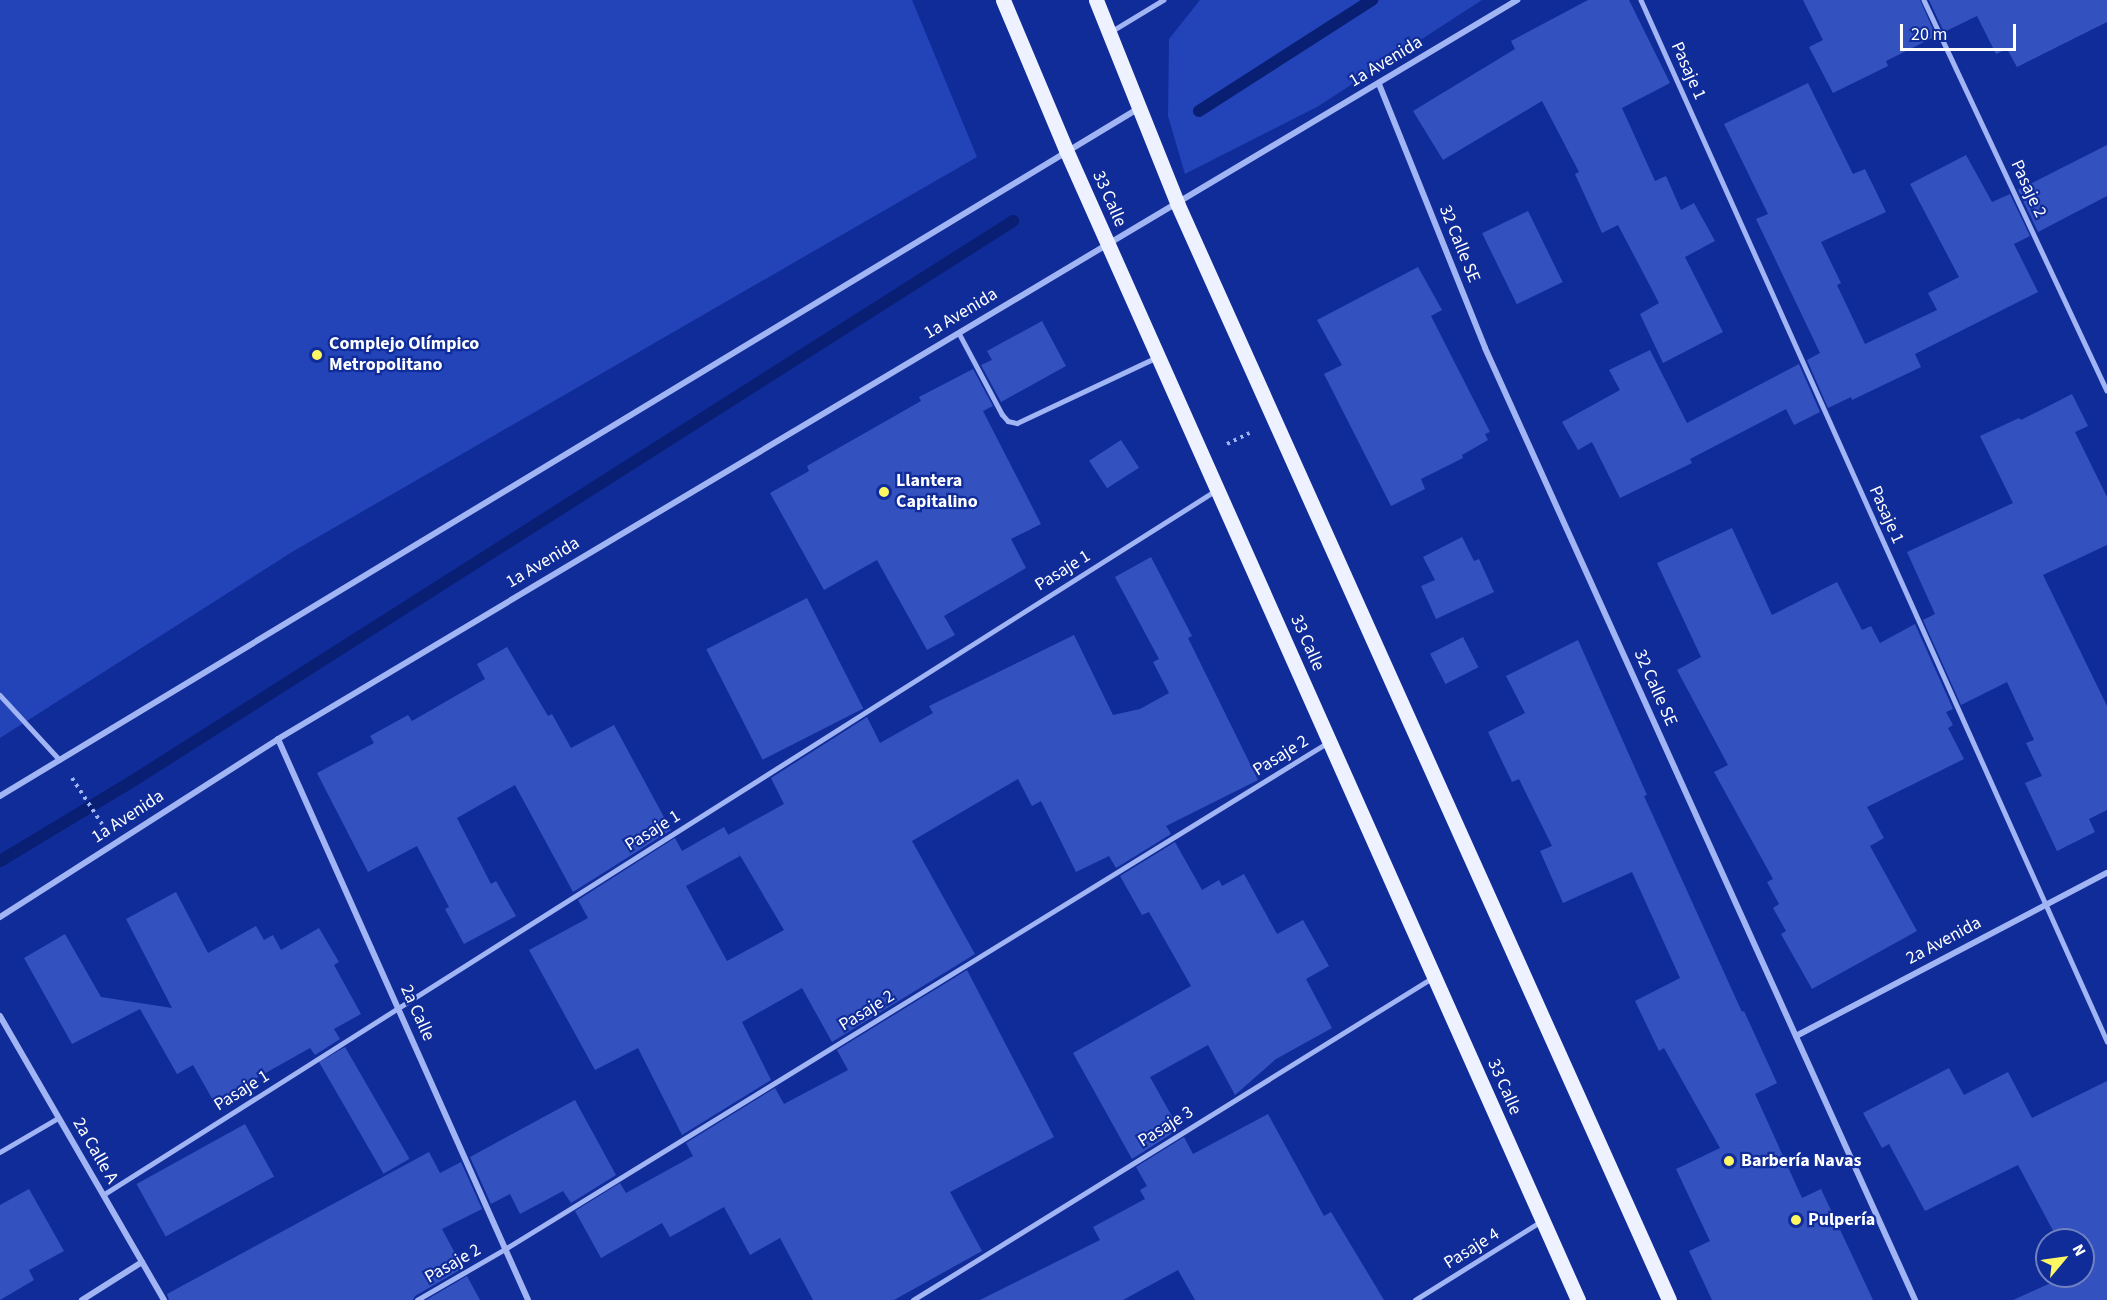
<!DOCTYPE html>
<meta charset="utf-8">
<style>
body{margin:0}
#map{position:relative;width:2107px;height:1300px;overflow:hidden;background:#102c98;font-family:"Source Sans 3",sans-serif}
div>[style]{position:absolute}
.green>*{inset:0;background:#2343b8}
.stream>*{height:12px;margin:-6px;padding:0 6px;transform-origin:6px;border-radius:6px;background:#091f74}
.building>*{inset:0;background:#3452bf;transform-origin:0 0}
.path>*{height:4px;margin-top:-2px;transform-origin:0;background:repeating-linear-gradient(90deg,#a1b4f4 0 3px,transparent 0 7.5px)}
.service>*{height:4.5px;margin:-2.25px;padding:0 2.25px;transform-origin:2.25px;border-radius:2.25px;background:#a1b4f4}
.minor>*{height:6px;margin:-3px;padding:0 3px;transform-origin:3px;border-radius:3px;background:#a1b4f4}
.primary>*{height:15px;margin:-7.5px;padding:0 7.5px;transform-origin:7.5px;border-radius:7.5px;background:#eef1ff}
.dots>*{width:16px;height:16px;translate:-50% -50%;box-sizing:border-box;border:3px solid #102c98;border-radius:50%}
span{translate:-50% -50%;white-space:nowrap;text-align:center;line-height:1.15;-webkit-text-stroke:4.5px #102c98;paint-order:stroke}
.street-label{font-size:18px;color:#fff}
.poi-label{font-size:18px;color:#fff;font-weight:700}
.left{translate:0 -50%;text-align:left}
.north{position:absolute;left:2035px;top:1228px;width:60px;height:60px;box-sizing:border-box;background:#102c98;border:2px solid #7080c1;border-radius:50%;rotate:61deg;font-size:16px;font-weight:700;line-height:24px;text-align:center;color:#fff}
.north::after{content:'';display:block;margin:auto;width:21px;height:27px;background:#fff664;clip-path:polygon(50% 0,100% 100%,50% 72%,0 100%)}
.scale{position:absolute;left:1900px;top:24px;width:116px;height:27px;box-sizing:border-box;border:3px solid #fff;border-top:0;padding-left:8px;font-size:18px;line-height:21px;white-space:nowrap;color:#fff;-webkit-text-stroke:4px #102c98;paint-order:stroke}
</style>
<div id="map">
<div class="green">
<i style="clip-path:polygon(0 0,912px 0,977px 157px,292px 552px,0 738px)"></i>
<i style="clip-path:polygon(1200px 0,1482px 0,1317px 107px,1185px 174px,1168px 116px,1169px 39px)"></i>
</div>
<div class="stream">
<i style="left:1199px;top:111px;width:206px;rotate:-32.7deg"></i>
<i style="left:0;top:861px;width:162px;rotate:-31.1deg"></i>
<i style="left:139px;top:777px;width:1036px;rotate:-32.46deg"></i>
</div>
<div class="building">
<i style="clip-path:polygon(1588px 0,1629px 0,1670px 83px,1622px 108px,1655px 181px,1666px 176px,1681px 210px,1694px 203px,1715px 241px,1685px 257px,1723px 332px,1663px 363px,1640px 314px,1659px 303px,1618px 225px,1602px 233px,1575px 174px,1579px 172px,1542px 101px,1443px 160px,1413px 111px,1515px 49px,1511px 41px)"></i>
<i style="clip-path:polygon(1803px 0,1920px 0,1936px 36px,1886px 61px,1888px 66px,1833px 93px,1809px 47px,1823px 40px)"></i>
<i style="clip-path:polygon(1929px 0,2107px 0,2107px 22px,2017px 67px,2007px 49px,1996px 54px,1977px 16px,1944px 32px)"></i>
<i style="clip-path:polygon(1808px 83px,1853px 174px,1865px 169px,1886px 212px,1821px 242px,1841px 283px,1837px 285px,1865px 344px,1937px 310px,1928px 293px,1959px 277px,1910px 184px,1966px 155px,1992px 202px,2010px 194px,2030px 236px,2014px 244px,2038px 292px,1915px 354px,1921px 367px,1852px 400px,1851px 397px,1828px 408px,1807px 360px,1820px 353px,1756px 219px,1768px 214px,1724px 124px)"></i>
<i style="clip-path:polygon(2107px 145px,2107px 196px,2038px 232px,2018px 190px)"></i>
<i style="left:1528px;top:211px;width:79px;height:51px;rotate:64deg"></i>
<i style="clip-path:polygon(1418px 267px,1442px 310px,1431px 316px,1490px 432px,1485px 434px,1488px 440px,1462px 455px,1463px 458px,1421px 479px,1425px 489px,1391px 506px,1324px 374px,1342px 365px,1317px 320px)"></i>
<i style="clip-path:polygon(1042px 321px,1066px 366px,1001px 402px,981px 365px,992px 360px,987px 351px)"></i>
<i style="clip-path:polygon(1650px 350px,1687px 423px,1799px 364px,1820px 412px,1794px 425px,1786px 409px,1690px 459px,1692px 463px,1620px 498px,1592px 442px,1578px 450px,1562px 422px,1620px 390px,1609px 370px)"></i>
<i style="clip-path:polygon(973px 369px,993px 406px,983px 411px,1041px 524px,1011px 539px,1026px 568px,944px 616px,955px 635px,927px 650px,877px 560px,824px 590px,770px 493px,809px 471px,807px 466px,921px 401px,919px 397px)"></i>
<i style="clip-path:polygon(2072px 394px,2088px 426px,2075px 432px,2107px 497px,2107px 545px,2043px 575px,2107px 706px,2107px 810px,2089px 819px,2095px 832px,2057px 851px,2025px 783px,2042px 776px,2026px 743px,2034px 740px,2007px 682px,1961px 705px,1923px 620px,1935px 614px,1907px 552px,2013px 503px,1980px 436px,2019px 418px,2021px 420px)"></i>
<i style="left:1121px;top:440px;width:33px;height:38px;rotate:57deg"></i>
<i style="clip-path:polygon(1732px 528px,1772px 615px,1837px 582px,1862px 630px,1871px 626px,1880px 643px,1915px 624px,1953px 709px,1946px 712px,1953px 725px,1948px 728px,1964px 759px,1867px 807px,1884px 838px,1870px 846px,1917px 931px,1812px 989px,1781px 934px,1786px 931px,1773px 908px,1779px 904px,1767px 882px,1773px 879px,1714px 772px,1728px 765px,1677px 670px,1701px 657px,1657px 563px)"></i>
<i style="clip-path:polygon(1462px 537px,1474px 561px,1479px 559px,1494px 592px,1436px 619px,1421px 586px,1435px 580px,1423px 557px)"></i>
<i style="clip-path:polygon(1151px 557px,1192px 636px,1188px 638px,1258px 780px,1166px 826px,1171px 834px,1116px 868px,1109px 856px,1076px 872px,1041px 801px,1032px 806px,1018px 779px,912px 841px,975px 954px,832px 1042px,802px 988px,742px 1022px,771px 1080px,682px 1135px,638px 1048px,595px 1070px,529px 950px,588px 918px,578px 900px,675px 838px,682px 851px,724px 827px,740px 856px,686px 886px,727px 961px,784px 930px,728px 835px,784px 804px,771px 778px,867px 717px,880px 743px,933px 713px,929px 706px,1074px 635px,1113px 715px,1140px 709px,1169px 693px,1153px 662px,1159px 659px,1115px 577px)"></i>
<i style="left:807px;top:598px;width:124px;height:113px;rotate:63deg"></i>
<i style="left:1463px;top:637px;width:34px;height:37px;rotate:63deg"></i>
<i style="clip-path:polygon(1578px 640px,1647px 795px,1644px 796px,1742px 1012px,1744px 1011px,1777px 1083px,1755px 1094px,1802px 1198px,1821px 1189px,1873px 1300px,1712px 1300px,1689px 1251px,1710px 1241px,1676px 1169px,1720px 1148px,1664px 1048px,1659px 1051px,1635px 1001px,1680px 978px,1632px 872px,1563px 903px,1540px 851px,1552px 846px,1519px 779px,1512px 782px,1488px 732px,1525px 713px,1506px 676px)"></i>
<i style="clip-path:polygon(507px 647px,548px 716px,552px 714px,571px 748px,614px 725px,671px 830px,573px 892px,515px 785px,457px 818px,491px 884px,496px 881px,516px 916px,464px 944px,445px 909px,449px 907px,417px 846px,368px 872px,317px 773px,374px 743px,370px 736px,408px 715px,412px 721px,485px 679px,477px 664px)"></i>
<i style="clip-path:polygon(1175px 842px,1202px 890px,1219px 880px,1222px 886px,1244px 874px,1277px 934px,1303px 920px,1329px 966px,1306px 979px,1332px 1028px,1276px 1059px,1235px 1095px,1208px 1045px,1150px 1077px,1179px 1129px,1132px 1159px,1073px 1053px,1191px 986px,1149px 912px,1142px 915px,1120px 876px)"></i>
<i style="clip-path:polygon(176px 892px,208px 953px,256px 926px,264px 940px,273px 935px,281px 950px,319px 928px,339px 962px,334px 965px,361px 1014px,334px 1029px,340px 1039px,315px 1055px,310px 1048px,214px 1102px,193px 1065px,177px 1074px,140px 1009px,72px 1044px,24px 958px,65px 934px,101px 997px,172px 1008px,126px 919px)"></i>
<i style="clip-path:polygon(967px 970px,1054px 1137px,950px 1192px,982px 1251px,894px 1300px,813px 1300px,780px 1238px,750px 1255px,724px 1207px,670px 1237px,662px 1223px,601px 1258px,575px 1211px,620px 1183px,626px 1193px,693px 1156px,686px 1143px,775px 1088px,784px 1104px,848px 1070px,837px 1050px)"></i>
<i style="left:345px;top:1047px;width:129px;height:30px;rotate:60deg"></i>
<i style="clip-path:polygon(1949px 1068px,1964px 1095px,2008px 1072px,2032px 1118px,2107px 1081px,2107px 1300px,2013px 1300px,2066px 1276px,2083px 1276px,2083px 1240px,2058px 1240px,2018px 1165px,1925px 1211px,1889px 1144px,1882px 1148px,1863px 1113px)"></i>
<i style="clip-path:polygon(575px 1100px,616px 1175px,571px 1203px,563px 1191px,520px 1214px,510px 1194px,491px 1204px,470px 1157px)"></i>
<i style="clip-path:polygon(1268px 1114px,1324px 1216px,1331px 1212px,1384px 1300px,1195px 1300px,1178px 1270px,1123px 1300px,980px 1300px,1100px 1240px,1093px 1227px,1145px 1199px,1140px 1190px,1147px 1186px,1136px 1167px,1184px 1137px,1193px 1154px)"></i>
<i style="left:245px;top:1124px;width:60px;height:124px;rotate:61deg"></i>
<i style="clip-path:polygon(429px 1152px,440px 1173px,461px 1162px,482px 1209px,442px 1229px,463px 1268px,415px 1296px,413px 1300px,169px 1300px,167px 1294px)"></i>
<i style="clip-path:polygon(29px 1189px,64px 1251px,29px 1270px,34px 1280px,0 1300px,0 1205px)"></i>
<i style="clip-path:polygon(467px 1276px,480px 1300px,426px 1300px)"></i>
</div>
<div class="path">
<i style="left:1227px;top:444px;width:25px;rotate:-26deg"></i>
<i style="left:72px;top:778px;width:55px;rotate:56.9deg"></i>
</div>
<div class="service">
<i style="left:1641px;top:0;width:1141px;rotate:65.88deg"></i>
<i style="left:1924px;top:0;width:431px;rotate:64.9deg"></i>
<i style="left:1112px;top:31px;width:60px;rotate:-31.3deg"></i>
<i style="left:959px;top:333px;width:92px;rotate:62deg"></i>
<i style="left:1002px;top:414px;width:9px;rotate:49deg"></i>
<i style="left:1008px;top:421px;width:9px;rotate:13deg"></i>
<i style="left:1017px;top:423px;width:153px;rotate:-25.2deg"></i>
<i style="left:0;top:695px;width:88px;rotate:47.3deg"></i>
<i style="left:0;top:1152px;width:67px;rotate:-30.4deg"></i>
<i style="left:103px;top:1195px;width:1316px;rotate:-32.34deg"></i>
<i style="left:417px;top:1300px;width:102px;rotate:-30.1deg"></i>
<i style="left:505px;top:1249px;width:965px;rotate:-31.62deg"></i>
<i style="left:913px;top:1300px;width:611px;rotate:-31.82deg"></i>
<i style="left:1415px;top:1300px;width:147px;rotate:-32deg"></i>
</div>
<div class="minor">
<i style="left:1379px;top:84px;width:284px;rotate:68.1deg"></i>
<i style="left:1485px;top:348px;width:1045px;rotate:65.69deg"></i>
<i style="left:278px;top:739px;width:614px;rotate:65.98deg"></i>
<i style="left:0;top:796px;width:1331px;rotate:-31.13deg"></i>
<i style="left:0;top:917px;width:330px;rotate:-32.6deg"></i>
<i style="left:278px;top:739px;width:1443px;rotate:-30.81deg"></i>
<i style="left:0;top:1016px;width:328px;rotate:60deg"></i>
<i style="left:1796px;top:1036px;width:351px;rotate:-27.7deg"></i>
<i style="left:82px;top:1300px;width:71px;rotate:-32.3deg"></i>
</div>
<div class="primary">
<i style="left:1003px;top:0;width:163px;rotate:67.2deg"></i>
<i style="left:1066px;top:150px;width:1259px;rotate:66deg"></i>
<i style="left:1096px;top:0;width:219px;rotate:68.2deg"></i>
<i style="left:1177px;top:203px;width:1202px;rotate:65.84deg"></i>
</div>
<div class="dots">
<i style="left:317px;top:355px;background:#fff664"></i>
<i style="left:884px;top:492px;background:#fff664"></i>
<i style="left:1729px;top:1161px;background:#fff664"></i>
<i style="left:1796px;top:1220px;background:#fff664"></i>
</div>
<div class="street-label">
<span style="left:1386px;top:62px;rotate:-31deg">1a Avenida</span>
<span style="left:1688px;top:71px;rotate:66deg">Pasaje 1</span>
<span style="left:2028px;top:189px;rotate:65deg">Pasaje 2</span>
<span style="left:1109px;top:199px;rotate:66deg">33 Calle</span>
<span style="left:1459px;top:244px;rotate:68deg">32 Calle SE</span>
<span style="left:961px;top:314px;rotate:-31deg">1a Avenida</span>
<span style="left:1886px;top:515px;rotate:66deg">Pasaje 1</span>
<span style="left:543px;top:563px;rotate:-31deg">1a Avenida</span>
<span style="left:1063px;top:571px;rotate:-32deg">Pasaje 1</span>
<span style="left:1307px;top:643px;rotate:66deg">33 Calle</span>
<span style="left:1655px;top:688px;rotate:66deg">32 Calle SE</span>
<span style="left:1281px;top:756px;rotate:-32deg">Pasaje 2</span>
<span style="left:128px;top:817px;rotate:-33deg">1a Avenida</span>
<span style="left:653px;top:831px;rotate:-32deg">Pasaje 1</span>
<span style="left:1944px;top:941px;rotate:-28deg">2a Avenida</span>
<span style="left:867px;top:1011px;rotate:-32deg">Pasaje 2</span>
<span style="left:417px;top:1013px;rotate:66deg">2a Calle</span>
<span style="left:1504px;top:1087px;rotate:66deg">33 Calle</span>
<span style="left:242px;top:1091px;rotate:-32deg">Pasaje 1</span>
<span style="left:1166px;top:1127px;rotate:-32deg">Pasaje 3</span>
<span style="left:95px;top:1151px;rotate:60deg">2a Calle A</span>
<span style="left:1472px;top:1249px;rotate:-32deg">Pasaje 4</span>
<span style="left:453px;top:1264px;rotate:-30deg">Pasaje 2</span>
</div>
<div class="poi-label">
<span class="left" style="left:329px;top:355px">Complejo Olímpico<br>Metropolitano</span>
<span class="left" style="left:896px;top:492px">Llantera<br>Capitalino</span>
<span class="left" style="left:1741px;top:1161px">Barbería Navas</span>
<span class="left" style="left:1808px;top:1220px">Pulpería</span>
</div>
<div class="north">N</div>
<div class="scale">20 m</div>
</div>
